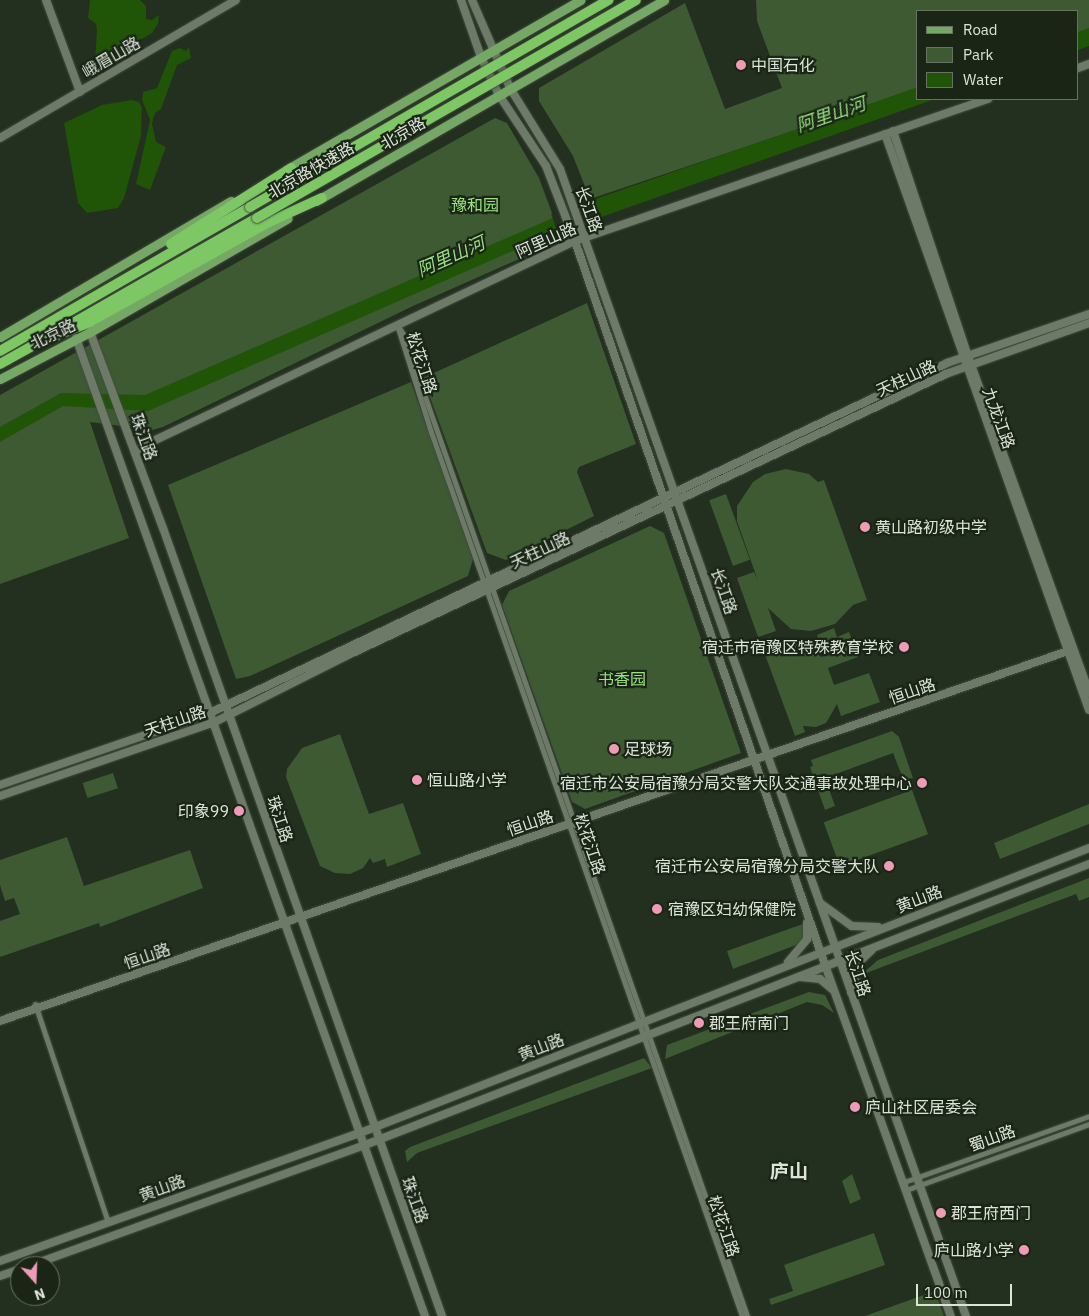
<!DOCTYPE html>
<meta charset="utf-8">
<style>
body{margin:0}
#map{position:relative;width:1089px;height:1316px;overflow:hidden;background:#232f1f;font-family:"IBM Plex Sans","Noto Sans SC",sans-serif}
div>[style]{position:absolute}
.green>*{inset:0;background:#3d5a33;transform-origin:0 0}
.water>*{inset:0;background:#205407}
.pier>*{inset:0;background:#232f1f;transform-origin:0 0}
.roads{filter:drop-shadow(0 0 1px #424c3f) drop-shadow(0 0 1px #424c3f)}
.street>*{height:5px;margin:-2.5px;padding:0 2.5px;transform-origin:2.5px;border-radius:2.5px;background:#6c7a67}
.secondary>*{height:8px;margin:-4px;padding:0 4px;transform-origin:4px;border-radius:4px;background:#6c7a67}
.primary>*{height:9px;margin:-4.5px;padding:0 4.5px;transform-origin:4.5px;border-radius:4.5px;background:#76a865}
.highway>*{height:10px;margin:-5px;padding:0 5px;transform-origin:5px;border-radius:5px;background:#7dc764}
.bridges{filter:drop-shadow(0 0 1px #424c3f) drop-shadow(0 0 1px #424c3f)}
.highway-bridge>*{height:10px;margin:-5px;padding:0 5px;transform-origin:5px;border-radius:5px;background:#7dc764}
.dots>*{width:14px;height:14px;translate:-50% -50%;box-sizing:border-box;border:2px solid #1a2516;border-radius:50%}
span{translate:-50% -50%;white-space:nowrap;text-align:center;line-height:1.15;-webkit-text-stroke:4.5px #1a2516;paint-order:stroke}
.street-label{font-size:16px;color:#dce4d9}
.poi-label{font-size:16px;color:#dce4d9}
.left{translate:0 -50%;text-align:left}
.right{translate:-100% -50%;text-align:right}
.park-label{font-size:16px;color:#9ae282}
.water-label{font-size:18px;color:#98e080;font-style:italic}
.quarter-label{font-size:19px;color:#dce4d9;font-weight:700}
.legend{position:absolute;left:916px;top:10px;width:162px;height:90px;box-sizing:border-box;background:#1a2516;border:1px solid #687164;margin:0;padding:6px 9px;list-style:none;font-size:15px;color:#dce4d9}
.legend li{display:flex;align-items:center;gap:10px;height:25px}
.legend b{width:25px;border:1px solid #687164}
.north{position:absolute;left:10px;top:1256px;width:50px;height:50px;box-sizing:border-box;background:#1a2516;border:1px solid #687164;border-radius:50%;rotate:160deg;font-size:14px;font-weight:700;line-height:20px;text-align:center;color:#dce4d9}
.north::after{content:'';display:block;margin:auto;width:18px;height:22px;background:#ef9ab7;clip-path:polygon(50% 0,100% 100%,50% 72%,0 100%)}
.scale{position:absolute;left:916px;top:1284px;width:96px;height:22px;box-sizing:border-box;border:2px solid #dce4d9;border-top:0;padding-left:6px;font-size:15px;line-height:18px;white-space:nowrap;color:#dce4d9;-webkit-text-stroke:4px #1a2516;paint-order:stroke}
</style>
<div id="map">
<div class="green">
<i style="clip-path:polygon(756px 0,1089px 0,1089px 29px,1078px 33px,1078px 11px,918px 11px,918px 89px,590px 199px,573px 156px,539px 101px,539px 88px,685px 3px,725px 109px,782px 88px,757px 21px)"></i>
<i style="clip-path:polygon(495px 118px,507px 123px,539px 178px,562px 240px,413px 306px,163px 427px,152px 430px,90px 422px,129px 538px,0 584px,0 395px)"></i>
<i style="clip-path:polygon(587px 303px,636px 444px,579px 467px,577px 472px,594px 516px,506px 560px,487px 553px,423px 378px)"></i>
<i style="clip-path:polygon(411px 382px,473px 559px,468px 576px,250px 676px,236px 679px,168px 485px)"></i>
<i style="clip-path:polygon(786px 469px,809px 474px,818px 482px,824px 480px,867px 600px,853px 605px,835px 624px,811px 631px,791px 629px,768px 608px,776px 631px,758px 637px,737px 578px,754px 572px,758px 581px,737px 521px,737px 506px,753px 482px,765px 474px)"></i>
<i style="left:726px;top:494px;width:70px;height:18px;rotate:70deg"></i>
<i style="clip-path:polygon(650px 526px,664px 533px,741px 753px,585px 809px,572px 802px,502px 605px,509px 591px)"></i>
<i style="clip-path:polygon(834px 628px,837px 637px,849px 632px,858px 657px,828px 668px,834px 685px,869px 673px,880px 702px,841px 716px,837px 704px,826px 723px,816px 727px,803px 726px,805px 732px,795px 736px,760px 641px,770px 637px,777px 657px,790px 644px,803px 642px,815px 647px,821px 657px,824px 656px,817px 635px)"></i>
<i style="clip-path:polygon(892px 731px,899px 737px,913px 778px,904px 781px,893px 753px,825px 778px,835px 806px,825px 810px,810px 767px,813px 766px,811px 760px)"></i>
<i style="clip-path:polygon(340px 734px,369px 814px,403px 803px,421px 854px,387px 867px,385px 859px,373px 863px,370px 858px,363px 868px,350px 874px,335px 873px,320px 866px,286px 777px,287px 769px,302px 748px)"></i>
<i style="left:113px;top:773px;width:16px;height:32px;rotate:72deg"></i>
<i style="left:912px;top:790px;width:47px;height:94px;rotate:70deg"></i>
<i style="clip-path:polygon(1089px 804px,1089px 824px,1000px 859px,994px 843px)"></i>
<i style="clip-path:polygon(67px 837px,84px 886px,190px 850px,203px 888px,100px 927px,99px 923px,0 957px,0 921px,20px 914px,14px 898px,5px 901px,0 885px,0 860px)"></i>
<i style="clip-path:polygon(1089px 878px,1089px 897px,1079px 901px,1076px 894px,861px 975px,878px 960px)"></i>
<i style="clip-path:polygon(803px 924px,804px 942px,733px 969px,727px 951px)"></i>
<i style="clip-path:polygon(809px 992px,825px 995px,834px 1013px,822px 1005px,807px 1002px,665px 1059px,667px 1045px)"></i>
<i style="clip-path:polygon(644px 1058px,652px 1068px,417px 1153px,407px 1162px,405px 1151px,410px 1147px)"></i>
<i style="clip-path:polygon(852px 1174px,861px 1199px,850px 1204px,842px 1181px)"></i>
<i style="clip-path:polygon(874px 1233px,885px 1265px,771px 1305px,769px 1299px,793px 1291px,784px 1265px)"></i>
<i style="clip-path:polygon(935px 1291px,944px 1316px,865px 1316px)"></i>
</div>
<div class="water">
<i style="clip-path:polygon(90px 0,140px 0,146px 6px,146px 19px,152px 20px,159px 15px,158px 24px,152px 33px,98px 65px,95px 61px,97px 30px,96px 24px,88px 18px)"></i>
<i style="clip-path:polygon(1089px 28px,1089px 46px,1078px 50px,1078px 32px)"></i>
<i style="clip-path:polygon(189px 47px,191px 58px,177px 65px,161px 109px,155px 113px,152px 124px,156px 142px,166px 147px,150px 190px,136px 184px,150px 120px,142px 100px,143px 92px,157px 88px,172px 51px,180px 48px,186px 51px)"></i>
<i style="clip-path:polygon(918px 87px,918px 99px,935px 99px,542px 238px,148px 411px,63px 406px,0 442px,0 427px,61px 393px,145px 395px,601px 197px)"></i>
<i style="clip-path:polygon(132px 100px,139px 102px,142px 108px,141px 136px,124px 198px,118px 208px,87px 213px,78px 203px,64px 123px,102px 105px)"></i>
</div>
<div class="pier">
<i style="left:589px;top:201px;width:21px;height:40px;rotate:71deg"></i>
</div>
<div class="roads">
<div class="street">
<i style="left:397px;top:325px;width:11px;rotate:56deg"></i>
<i style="left:403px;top:334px;width:1041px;rotate:70.69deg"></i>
<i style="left:398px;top:328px;width:109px;rotate:72.4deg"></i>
<i style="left:431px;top:432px;width:937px;rotate:70.62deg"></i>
<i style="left:35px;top:1004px;width:230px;rotate:71.5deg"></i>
<i style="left:904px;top:1182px;width:196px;rotate:-19.6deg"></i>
<i style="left:906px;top:1190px;width:195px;rotate:-19.8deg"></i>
</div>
<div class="secondary">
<i style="left:46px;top:0;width:98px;rotate:69.7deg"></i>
<i style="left:461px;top:0;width:60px;rotate:70.7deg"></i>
<i style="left:481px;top:57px;width:42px;rotate:64.7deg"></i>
<i style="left:499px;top:95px;width:85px;rotate:56.5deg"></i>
<i style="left:546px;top:166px;width:80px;rotate:68.9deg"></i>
<i style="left:575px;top:241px;width:766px;rotate:70.95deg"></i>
<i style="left:825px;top:965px;width:373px;rotate:70.3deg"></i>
<i style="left:472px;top:0;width:96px;rotate:66.6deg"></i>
<i style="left:510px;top:88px;width:95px;rotate:58.3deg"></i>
<i style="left:560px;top:169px;width:1217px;rotate:70.51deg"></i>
<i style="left:1078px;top:68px;width:12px;rotate:-20deg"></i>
<i style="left:893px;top:131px;width:237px;rotate:71.6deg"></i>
<i style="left:968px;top:356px;width:358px;rotate:70.2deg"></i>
<i style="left:885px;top:134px;width:611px;rotate:70.5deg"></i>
<i style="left:0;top:138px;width:273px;rotate:-30.3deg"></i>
<i style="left:90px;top:332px;width:209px;rotate:69.6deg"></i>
<i style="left:163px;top:528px;width:836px;rotate:70.5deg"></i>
<i style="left:76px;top:338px;width:1038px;rotate:70.36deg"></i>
<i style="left:135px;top:453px;width:13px;rotate:-39deg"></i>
<i style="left:145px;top:445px;width:476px;rotate:-25.4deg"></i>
<i style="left:575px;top:241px;width:437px;rotate:-19deg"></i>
<i style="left:0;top:785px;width:224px;rotate:-19deg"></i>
<i style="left:212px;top:712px;width:814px;rotate:-25.4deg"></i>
<i style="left:947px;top:363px;width:150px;rotate:-19deg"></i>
<i style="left:0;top:796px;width:227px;rotate:-19deg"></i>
<i style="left:215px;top:722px;width:144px;rotate:-26.7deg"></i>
<i style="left:344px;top:657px;width:665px;rotate:-25.18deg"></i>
<i style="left:946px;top:374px;width:152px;rotate:-19.6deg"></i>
<i style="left:820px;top:903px;width:39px;rotate:36deg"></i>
<i style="left:852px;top:926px;width:26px;rotate:2deg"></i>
<i style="left:788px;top:962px;width:30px;rotate:-50deg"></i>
<i style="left:807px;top:939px;width:16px;rotate:-90deg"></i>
<i style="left:800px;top:977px;width:20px;rotate:6deg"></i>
<i style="left:820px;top:979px;width:16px;rotate:40deg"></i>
<i style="left:851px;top:992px;width:32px;rotate:-74deg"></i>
<i style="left:860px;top:961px;width:16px;rotate:-43deg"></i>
<i style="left:0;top:1021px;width:1130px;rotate:-19.11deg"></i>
<i style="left:0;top:1261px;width:382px;rotate:-19.6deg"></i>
<i style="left:360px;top:1133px;width:783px;rotate:-21.35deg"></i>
<i style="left:29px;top:1266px;width:357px;rotate:-19.8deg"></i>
<i style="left:365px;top:1145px;width:777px;rotate:-21.21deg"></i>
<i style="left:0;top:1276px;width:21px;rotate:-19deg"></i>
</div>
<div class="primary">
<i style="left:286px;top:170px;width:340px;rotate:-30deg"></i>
<i style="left:316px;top:201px;width:402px;rotate:-30deg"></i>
<i style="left:0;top:337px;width:268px;rotate:-30.5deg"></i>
<i style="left:0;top:379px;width:102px;rotate:-27.6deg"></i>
<i style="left:90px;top:332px;width:228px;rotate:-29.9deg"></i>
</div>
<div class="highway">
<i style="left:171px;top:244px;width:142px;rotate:-32.3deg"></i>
<i style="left:73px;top:323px;width:212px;rotate:-29.7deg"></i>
<i style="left:37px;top:343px;width:57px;rotate:-21.6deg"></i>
<i style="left:90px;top:322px;width:205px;rotate:-29.2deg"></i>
<i style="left:269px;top:222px;width:58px;rotate:-24.4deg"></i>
<i style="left:0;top:351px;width:289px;rotate:-29.9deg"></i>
<i style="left:0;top:364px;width:49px;rotate:-29.2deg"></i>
</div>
</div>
<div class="bridges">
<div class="highway-bridge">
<i style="left:250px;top:207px;width:414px;rotate:-30deg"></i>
<i style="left:257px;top:218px;width:437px;rotate:-29.9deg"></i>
</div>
</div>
<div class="dots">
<i style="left:741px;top:65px;background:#ef9ab7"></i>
<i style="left:865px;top:527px;background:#ef9ab7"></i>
<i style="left:904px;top:647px;background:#ef9ab7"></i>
<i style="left:614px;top:749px;background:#ef9ab7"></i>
<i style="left:417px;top:780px;background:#ef9ab7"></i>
<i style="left:922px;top:783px;background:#ef9ab7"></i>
<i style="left:239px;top:811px;background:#ef9ab7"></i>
<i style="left:889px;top:866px;background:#ef9ab7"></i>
<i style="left:657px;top:909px;background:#ef9ab7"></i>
<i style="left:699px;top:1023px;background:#ef9ab7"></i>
<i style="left:855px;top:1107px;background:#ef9ab7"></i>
<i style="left:941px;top:1213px;background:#ef9ab7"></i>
<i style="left:1024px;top:1250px;background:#ef9ab7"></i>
</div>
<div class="street-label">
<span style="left:111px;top:57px;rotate:-30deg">峨眉山路</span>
<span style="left:403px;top:133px;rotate:-30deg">北京路</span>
<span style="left:311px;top:170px;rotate:-30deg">北京路快速路</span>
<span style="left:589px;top:209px;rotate:70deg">长江路</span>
<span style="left:546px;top:240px;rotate:-24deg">阿里山路</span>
<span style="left:53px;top:334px;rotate:-26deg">北京路</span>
<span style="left:422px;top:363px;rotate:72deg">松花江路</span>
<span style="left:906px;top:378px;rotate:-25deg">天柱山路</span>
<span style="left:999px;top:418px;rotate:70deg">九龙江路</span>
<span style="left:144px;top:437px;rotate:70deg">珠江路</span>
<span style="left:540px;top:550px;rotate:-25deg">天柱山路</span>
<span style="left:724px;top:591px;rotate:71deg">长江路</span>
<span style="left:912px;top:691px;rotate:-19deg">恒山路</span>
<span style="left:175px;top:721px;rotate:-19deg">天柱山路</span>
<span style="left:280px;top:819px;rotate:71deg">珠江路</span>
<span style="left:530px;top:823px;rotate:-19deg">恒山路</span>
<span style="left:590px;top:844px;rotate:71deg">松花江路</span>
<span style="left:919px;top:899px;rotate:-21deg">黄山路</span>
<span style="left:147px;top:956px;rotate:-19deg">恒山路</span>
<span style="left:858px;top:973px;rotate:71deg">长江路</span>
<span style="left:541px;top:1047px;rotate:-21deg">黄山路</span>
<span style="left:992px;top:1138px;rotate:-20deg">蜀山路</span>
<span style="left:162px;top:1188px;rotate:-20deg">黄山路</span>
<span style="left:415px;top:1200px;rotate:70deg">珠江路</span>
<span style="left:724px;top:1226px;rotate:71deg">松花江路</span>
</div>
<div class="poi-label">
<span class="left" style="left:751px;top:65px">中国石化</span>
<span class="left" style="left:875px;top:527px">黄山路初级中学</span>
<span class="right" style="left:894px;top:647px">宿迁市宿豫区特殊教育学校</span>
<span class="left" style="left:624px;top:749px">足球场</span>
<span class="left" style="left:427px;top:780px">恒山路小学</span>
<span class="right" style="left:912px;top:783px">宿迁市公安局宿豫分局交警大队交通事故处理中心</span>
<span class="right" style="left:229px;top:811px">印象99</span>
<span class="right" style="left:879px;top:866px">宿迁市公安局宿豫分局交警大队</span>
<span class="left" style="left:668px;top:909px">宿豫区妇幼保健院</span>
<span class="left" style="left:709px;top:1023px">郡王府南门</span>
<span class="left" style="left:865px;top:1107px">庐山社区居委会</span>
<span class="left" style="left:951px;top:1213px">郡王府西门</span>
<span class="right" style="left:1014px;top:1250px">庐山路小学</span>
</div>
<div class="park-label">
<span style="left:475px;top:205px">豫和园</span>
<span style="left:622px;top:679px">书香园</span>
</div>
<div class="water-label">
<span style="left:831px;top:115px;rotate:-19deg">阿里山河</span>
<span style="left:451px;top:257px;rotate:-24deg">阿里山河</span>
</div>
<div class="quarter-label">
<span style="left:789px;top:1172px">庐山</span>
</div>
<ul class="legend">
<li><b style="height:6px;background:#76a865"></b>Road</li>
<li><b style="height:14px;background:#3d5a33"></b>Park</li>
<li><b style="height:14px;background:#205407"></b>Water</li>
</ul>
<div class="north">N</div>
<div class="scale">100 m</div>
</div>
